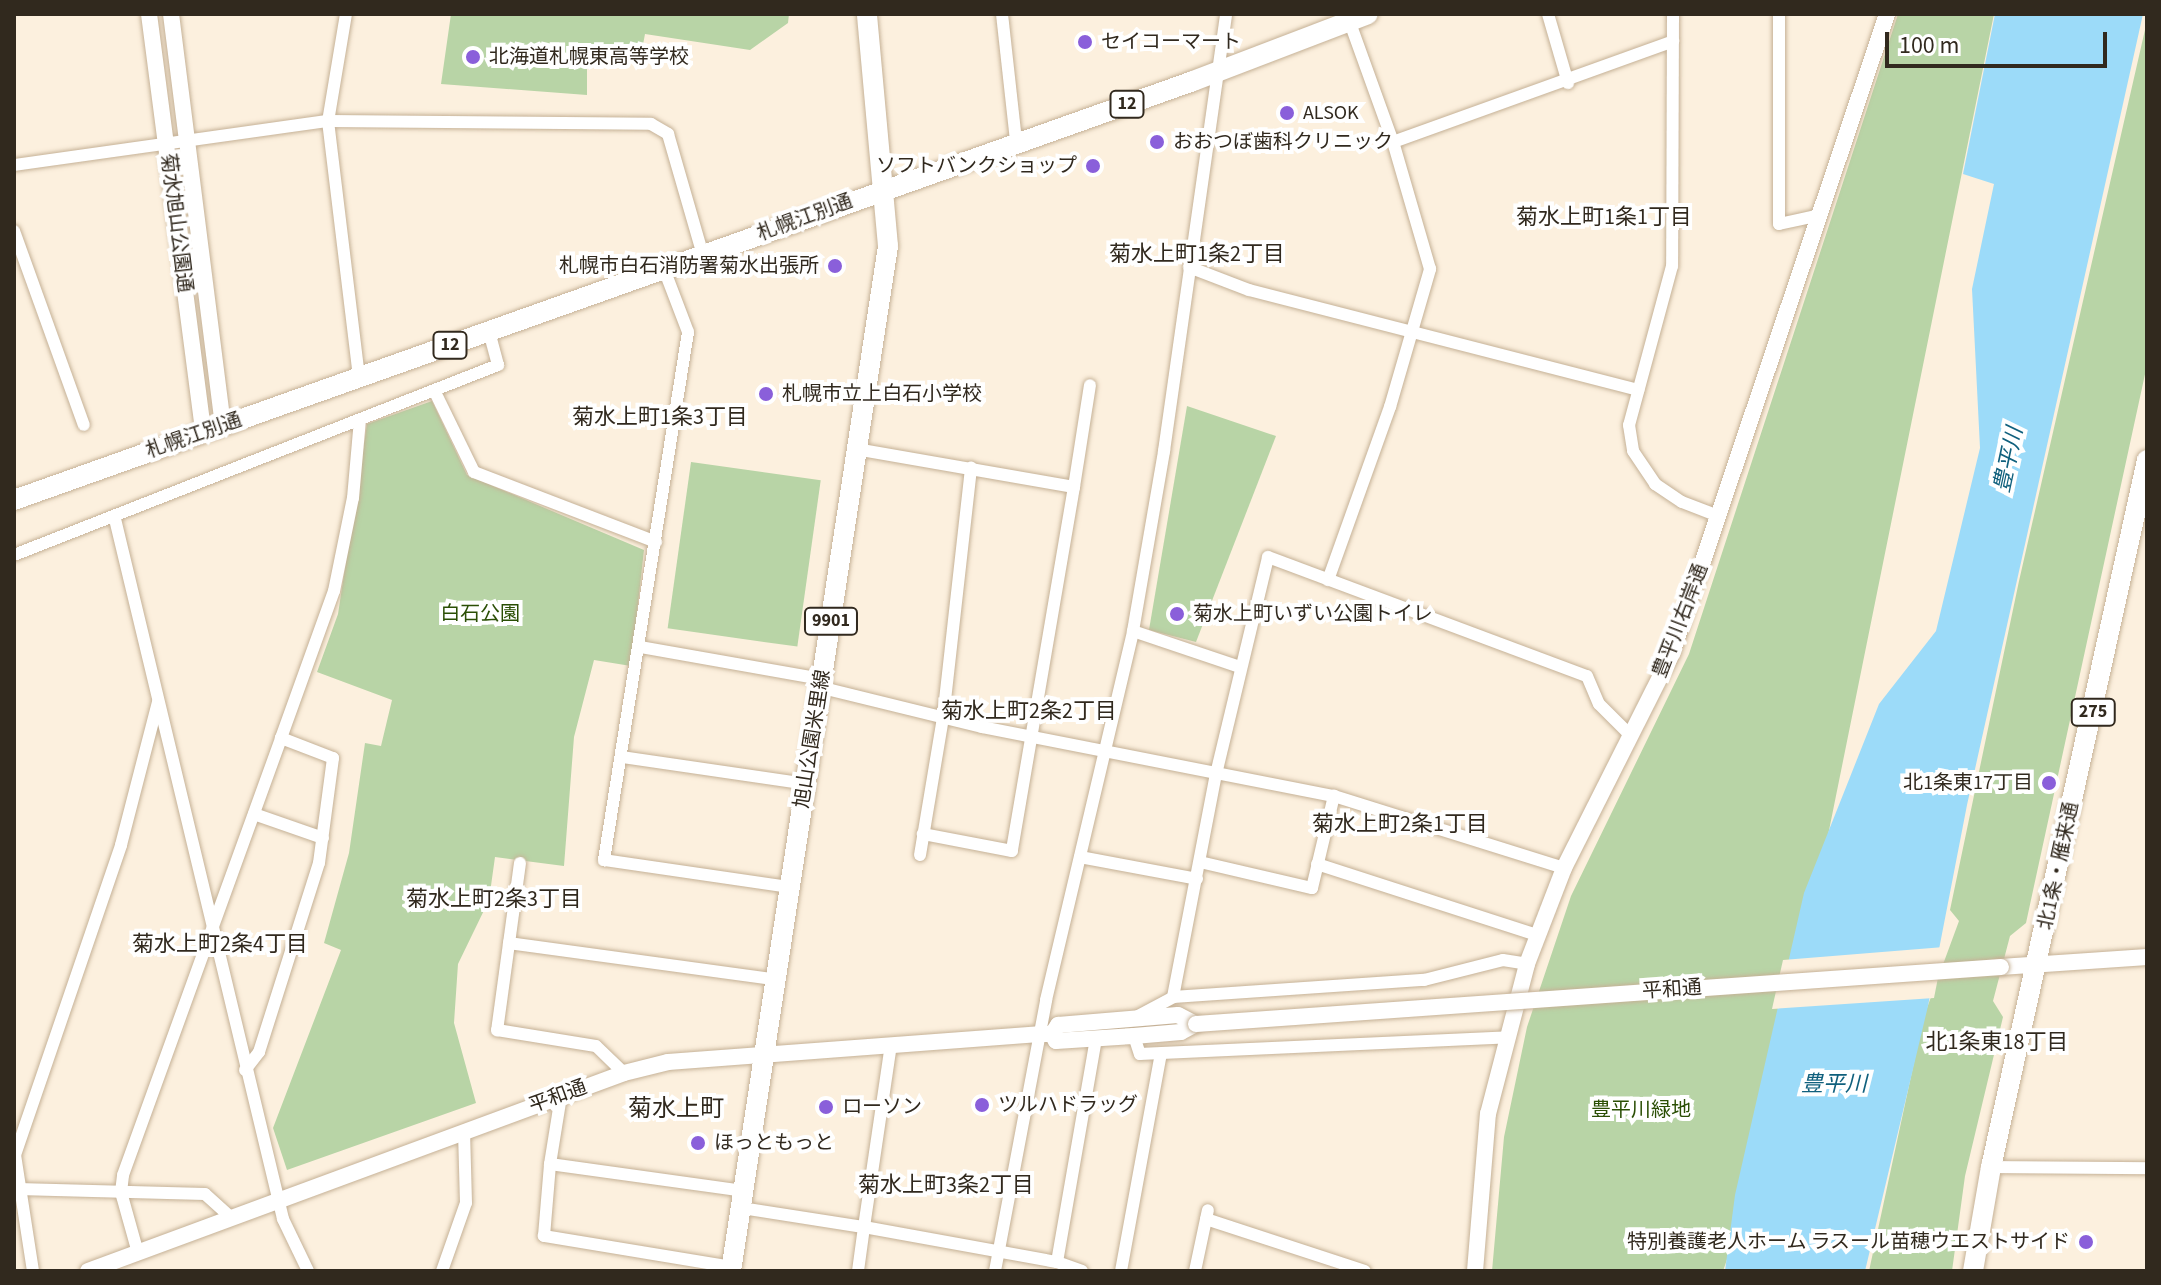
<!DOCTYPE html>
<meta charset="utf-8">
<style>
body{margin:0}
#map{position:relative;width:2161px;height:1285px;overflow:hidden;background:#fcf0de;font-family:"Source Sans 3","Noto Sans JP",sans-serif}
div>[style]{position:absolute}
.green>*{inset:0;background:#b8d4a6;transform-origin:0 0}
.water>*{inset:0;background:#9cdbf9}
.pier>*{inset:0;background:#fcf0de}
.roads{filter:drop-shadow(0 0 2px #c5b196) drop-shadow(0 0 2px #c5b196)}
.minor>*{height:12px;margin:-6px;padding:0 6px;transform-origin:6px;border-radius:6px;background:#fff}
.tertiary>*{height:16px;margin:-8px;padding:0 8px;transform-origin:8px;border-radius:8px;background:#fff}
.primary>*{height:20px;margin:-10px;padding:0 10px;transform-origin:10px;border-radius:10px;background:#fff}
.trunk>*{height:20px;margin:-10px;padding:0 10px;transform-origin:10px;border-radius:10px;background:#fff}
.bridges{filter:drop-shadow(0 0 2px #c5b196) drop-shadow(0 0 2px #c5b196)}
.tertiary-bridge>*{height:16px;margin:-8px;padding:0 8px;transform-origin:8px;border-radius:8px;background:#fff}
.dots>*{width:22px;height:22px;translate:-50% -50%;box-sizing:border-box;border:4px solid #fff;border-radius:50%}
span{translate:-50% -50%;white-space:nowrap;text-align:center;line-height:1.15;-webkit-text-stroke:8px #fff;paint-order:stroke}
.shield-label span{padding:2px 6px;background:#fff;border:2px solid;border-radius:6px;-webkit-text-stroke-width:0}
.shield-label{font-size:18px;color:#31291e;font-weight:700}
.poi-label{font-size:20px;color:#31291e}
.left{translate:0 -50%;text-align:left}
.right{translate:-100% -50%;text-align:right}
.street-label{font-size:20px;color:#31291e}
.park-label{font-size:20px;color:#2b4f05}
.neighbourhood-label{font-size:22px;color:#31291e}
.water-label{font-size:22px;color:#10607d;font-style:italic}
.quarter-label{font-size:24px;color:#31291e}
.frame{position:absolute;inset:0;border:16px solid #31291e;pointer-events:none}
.scale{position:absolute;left:1885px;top:32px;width:222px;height:36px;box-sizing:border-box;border:4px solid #31291e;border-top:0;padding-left:10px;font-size:24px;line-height:28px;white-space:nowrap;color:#31291e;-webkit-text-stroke:6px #fff;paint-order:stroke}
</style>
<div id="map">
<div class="green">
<i style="clip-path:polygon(451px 14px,789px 14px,788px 23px,750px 50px,645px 34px,642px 50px,587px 49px,587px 95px,441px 84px)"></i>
<i style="clip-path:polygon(1898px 14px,1994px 14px,1764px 1152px,1723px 1271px,1492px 1271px,1504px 1137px,1527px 1027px,1571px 896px,1689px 654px)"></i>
<i style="clip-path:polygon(2147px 21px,2147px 365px,2026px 923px,2010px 936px,1993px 1001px,2003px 1017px,1965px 1176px,1952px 1271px,1869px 1271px,1924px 1016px,1959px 921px,1950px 910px,2019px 581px)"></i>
<i style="clip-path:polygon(432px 401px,467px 475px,644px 550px,631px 666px,594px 660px,574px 737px,564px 866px,495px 857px,489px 900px,458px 964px,454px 1023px,476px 1103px,287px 1170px,273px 1128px,341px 950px,324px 943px,349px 853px,365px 743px,381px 746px,392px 700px,317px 672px,338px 614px,367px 424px)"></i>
<i style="clip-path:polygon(1187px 406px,1276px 436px,1196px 642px,1149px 630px)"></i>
<i style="left:691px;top:462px;width:131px;height:168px;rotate:8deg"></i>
</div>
<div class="water">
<i style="clip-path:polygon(1995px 14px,2143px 14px,1967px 805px,1928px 1006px,1865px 1271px,1725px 1271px,1735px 1195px,1804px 893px,1879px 704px,1936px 631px,1980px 448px,1972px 289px,1994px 184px,1963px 174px)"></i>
</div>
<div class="pier">
<i style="clip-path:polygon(1944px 947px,1934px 998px,1772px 1009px,1783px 960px)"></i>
</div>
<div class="roads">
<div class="minor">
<i style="left:346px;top:14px;width:109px;rotate:99.5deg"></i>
<i style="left:328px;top:121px;width:260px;rotate:83.1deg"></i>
<i style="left:1002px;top:14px;width:128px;rotate:83.7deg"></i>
<i style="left:1548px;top:14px;width:72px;rotate:73.8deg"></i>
<i style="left:1673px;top:14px;width:252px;rotate:90.2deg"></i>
<i style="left:1672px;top:266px;width:165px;rotate:105.1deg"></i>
<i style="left:1629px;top:425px;width:26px;rotate:81deg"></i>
<i style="left:1633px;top:451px;width:40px;rotate:56deg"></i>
<i style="left:1655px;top:484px;width:32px;rotate:34deg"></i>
<i style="left:1682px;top:502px;width:40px;rotate:21deg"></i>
<i style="left:1779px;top:14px;width:210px;rotate:90deg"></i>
<i style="left:1779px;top:224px;width:43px;rotate:-12.1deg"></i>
<i style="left:1349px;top:20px;width:130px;rotate:70.2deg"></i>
<i style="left:1393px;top:142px;width:298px;rotate:-19.8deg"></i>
<i style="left:14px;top:165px;width:317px;rotate:-8deg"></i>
<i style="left:328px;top:121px;width:323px;rotate:0.5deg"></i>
<i style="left:651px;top:124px;width:20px;rotate:30deg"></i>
<i style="left:668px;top:134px;width:126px;rotate:73.9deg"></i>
<i style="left:14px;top:231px;width:206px;rotate:70.2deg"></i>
<i style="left:1189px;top:267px;width:64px;rotate:21deg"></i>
<i style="left:1249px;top:290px;width:402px;rotate:14.4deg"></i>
<i style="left:664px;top:269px;width:67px;rotate:69.1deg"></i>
<i style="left:688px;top:332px;width:535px;rotate:99.04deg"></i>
<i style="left:604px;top:860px;width:187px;rotate:8.3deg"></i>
<i style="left:435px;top:392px;width:89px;rotate:64deg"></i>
<i style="left:474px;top:472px;width:195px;rotate:21deg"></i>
<i style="left:856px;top:449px;width:221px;rotate:9.9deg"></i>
<i style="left:1074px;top:487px;width:369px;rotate:99.7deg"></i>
<i style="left:1012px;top:851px;width:91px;rotate:-169.2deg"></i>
<i style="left:1074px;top:487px;width:103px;rotate:-81.1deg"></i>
<i style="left:115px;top:519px;width:720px;rotate:76.5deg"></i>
<i style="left:283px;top:1219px;width:58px;rotate:64.3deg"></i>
<i style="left:14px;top:555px;width:520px;rotate:-21.43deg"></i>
<i style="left:498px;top:365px;width:35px;rotate:-105deg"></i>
<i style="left:1328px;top:580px;width:184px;rotate:-70.3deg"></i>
<i style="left:1390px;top:407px;width:144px;rotate:-73.8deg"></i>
<i style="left:1430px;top:269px;width:132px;rotate:-106.2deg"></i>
<i style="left:1133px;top:631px;width:113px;rotate:18.6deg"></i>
<i style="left:640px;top:647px;width:184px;rotate:10deg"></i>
<i style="left:819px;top:687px;width:168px;rotate:13.8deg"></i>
<i style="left:982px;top:727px;width:359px;rotate:11.1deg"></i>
<i style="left:1334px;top:796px;width:241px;rotate:17.4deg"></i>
<i style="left:622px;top:757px;width:187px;rotate:8.3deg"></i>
<i style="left:254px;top:814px;width:73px;rotate:19.2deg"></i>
<i style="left:920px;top:855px;width:139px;rotate:-80.5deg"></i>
<i style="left:943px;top:718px;width:252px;rotate:-83.6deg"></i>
<i style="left:1080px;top:857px;width:119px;rotate:10.6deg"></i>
<i style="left:1200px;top:862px;width:115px;rotate:13.1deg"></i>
<i style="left:1312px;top:888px;width:95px;rotate:-76.6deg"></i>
<i style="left:520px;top:863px;width:169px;rotate:97.8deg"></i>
<i style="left:497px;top:1030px;width:100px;rotate:9.2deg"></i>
<i style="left:596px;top:1046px;width:39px;rotate:44deg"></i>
<i style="left:1317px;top:864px;width:231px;rotate:17.9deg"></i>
<i style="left:509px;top:943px;width:266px;rotate:7.8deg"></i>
<i style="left:1173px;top:997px;width:227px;rotate:-79.1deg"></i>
<i style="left:1216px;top:774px;width:223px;rotate:-76.5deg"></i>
<i style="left:1268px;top:557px;width:340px;rotate:20.5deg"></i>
<i style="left:1587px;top:676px;width:30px;rotate:67deg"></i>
<i style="left:1599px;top:704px;width:44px;rotate:45deg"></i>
<i style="left:1138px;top:1016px;width:40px;rotate:-28deg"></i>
<i style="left:1173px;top:997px;width:252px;rotate:-3.9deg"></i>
<i style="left:1424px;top:980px;width:81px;rotate:-14.2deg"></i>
<i style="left:1503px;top:960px;width:24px;rotate:9deg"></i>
<i style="left:1134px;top:1036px;width:19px;rotate:72deg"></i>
<i style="left:1140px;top:1054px;width:369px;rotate:-2.6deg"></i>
<i style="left:245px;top:1070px;width:23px;rotate:-52deg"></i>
<i style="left:259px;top:1052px;width:198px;rotate:-72.4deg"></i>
<i style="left:319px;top:863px;width:106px;rotate:-82.4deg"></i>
<i style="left:333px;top:758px;width:56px;rotate:-159deg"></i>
<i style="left:281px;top:738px;width:156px;rotate:-70.2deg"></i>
<i style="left:334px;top:591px;width:95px;rotate:-78.5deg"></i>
<i style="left:353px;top:498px;width:78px;rotate:-84.9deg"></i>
<i style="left:550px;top:1164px;width:69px;rotate:-80.8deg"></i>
<i style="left:1991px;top:1167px;width:156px;rotate:0.4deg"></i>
<i style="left:18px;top:1189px;width:187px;rotate:1.5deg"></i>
<i style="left:205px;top:1194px;width:36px;rotate:42deg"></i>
<i style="left:742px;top:1208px;width:123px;rotate:8.9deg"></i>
<i style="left:864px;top:1227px;width:184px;rotate:-81.6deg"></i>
<i style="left:1206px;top:1219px;width:167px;rotate:18.1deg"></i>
<i style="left:138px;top:1253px;width:63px;rotate:-105.6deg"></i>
<i style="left:121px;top:1192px;width:17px;rotate:-83deg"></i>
<i style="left:123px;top:1175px;width:465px;rotate:-70.1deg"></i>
<i style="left:732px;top:1267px;width:191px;rotate:-170.6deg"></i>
<i style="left:544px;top:1236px;width:72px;rotate:-85.2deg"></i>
<i style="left:550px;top:1164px;width:197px;rotate:7.9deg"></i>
<i style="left:33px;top:1271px;width:117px;rotate:-98.8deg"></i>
<i style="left:15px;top:1155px;width:328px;rotate:-71.1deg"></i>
<i style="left:121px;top:845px;width:148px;rotate:-75.5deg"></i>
<i style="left:442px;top:1271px;width:72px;rotate:-70.6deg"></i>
<i style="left:466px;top:1203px;width:71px;rotate:-91.6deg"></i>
<i style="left:858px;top:1271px;width:44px;rotate:-82.2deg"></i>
<i style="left:864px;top:1227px;width:196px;rotate:10.3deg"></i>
<i style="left:995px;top:1271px;width:276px;rotate:-79.3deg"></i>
<i style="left:1046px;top:1000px;width:379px;rotate:-76.7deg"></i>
<i style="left:1133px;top:631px;width:183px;rotate:-80.2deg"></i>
<i style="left:1164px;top:451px;width:441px;rotate:-81.9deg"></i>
<i style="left:1082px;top:1271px;width:27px;rotate:-160deg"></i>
<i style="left:1057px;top:1262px;width:227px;rotate:-80.1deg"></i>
<i style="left:1121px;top:1271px;width:221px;rotate:-79.6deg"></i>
<i style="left:1195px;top:1271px;width:62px;rotate:-78deg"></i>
</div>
<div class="tertiary">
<i style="left:149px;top:14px;width:421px;rotate:82.6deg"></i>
<i style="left:171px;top:14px;width:415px;rotate:82.8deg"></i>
<i style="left:2001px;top:967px;width:146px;rotate:-3.9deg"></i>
<i style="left:1052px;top:1034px;width:11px;rotate:-56deg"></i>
<i style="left:1058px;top:1025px;width:120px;rotate:-4.8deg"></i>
<i style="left:1178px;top:1015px;width:20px;rotate:27deg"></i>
<i style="left:88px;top:1271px;width:571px;rotate:-20.27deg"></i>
<i style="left:624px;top:1073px;width:45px;rotate:-14deg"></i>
<i style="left:668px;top:1062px;width:372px;rotate:-4.3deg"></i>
<i style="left:1039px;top:1034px;width:13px"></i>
<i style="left:1052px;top:1034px;width:8px;rotate:60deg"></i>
<i style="left:1056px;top:1041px;width:78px;rotate:-3.7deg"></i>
<i style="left:1134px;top:1036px;width:47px;rotate:-4.9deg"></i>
<i style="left:1181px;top:1032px;width:17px;rotate:-28deg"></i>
<i style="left:1475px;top:1271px;width:158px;rotate:-85.3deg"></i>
<i style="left:1488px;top:1114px;width:155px;rotate:-75.4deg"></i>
<i style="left:1527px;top:964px;width:103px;rotate:-68.9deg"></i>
<i style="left:1564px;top:868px;width:241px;rotate:-63.3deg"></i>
<i style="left:1672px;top:653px;width:674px;rotate:-71.4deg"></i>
</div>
<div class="primary">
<i style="left:731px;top:1271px;width:1037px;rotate:-81.29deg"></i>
<i style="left:888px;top:246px;width:233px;rotate:-95.2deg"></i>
</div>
<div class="trunk">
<i style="left:14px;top:500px;width:1251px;rotate:-19.56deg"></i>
<i style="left:1193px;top:81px;width:187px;rotate:-20.9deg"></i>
<i style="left:1973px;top:1271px;width:106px;rotate:-80.2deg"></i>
<i style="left:1991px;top:1167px;width:724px;rotate:-77.56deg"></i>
</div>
</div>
<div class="bridges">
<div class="tertiary-bridge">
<i style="left:1196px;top:1024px;width:807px;rotate:-4.05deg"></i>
</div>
</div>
<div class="dots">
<i style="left:1085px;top:42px;background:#8a5fda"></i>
<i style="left:473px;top:57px;background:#8a5fda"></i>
<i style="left:1287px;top:113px;background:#8a5fda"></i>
<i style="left:1157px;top:142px;background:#8a5fda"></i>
<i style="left:1093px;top:166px;background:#8a5fda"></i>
<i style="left:835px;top:266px;background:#8a5fda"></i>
<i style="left:766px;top:394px;background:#8a5fda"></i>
<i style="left:1177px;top:614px;background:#8a5fda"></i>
<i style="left:2049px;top:783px;background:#8a5fda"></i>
<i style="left:982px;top:1105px;background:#8a5fda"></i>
<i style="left:826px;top:1107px;background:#8a5fda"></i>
<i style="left:698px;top:1143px;background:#8a5fda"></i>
<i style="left:2086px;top:1242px;background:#8a5fda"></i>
</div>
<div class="shield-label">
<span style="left:1127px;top:104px">12</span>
<span style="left:450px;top:345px">12</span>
<span style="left:831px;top:621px">9901</span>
<span style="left:2093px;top:712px">275</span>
</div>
<div class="poi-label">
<span class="left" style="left:1101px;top:42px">セイコーマート</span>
<span class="left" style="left:489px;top:57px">北海道札幌東高等学校</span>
<span class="left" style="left:1303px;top:113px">ALSOK</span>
<span class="left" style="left:1173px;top:142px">おおつぼ歯科クリニック</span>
<span class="right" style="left:1077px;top:166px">ソフトバンクショップ</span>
<span class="right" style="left:819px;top:266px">札幌市白石消防署菊水出張所</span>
<span class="left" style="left:782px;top:394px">札幌市立上白石小学校</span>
<span class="left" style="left:1193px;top:614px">菊水上町いずい公園トイレ</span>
<span class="right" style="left:2033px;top:783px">北1条東17丁目</span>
<span class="left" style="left:998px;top:1105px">ツルハドラッグ</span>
<span class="left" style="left:842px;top:1107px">ローソン</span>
<span class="left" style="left:714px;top:1143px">ほっともっと</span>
<span class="right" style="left:2070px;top:1242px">特別養護老人ホーム ラスール苗穂ウエストサイド</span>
</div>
<div class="street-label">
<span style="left:805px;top:218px;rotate:-20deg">札幌江別通</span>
<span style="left:176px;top:223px;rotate:83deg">菊水旭山公園通</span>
<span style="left:194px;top:436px;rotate:-19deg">札幌江別通</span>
<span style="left:1681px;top:621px;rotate:-69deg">豊平川右岸通</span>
<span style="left:813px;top:739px;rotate:-81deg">旭山公園米里線</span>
<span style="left:2059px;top:866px;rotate:-78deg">北1条・雁来通</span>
<span style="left:1672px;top:990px;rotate:-4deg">平和通</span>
<span style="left:558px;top:1097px;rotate:-20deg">平和通</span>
</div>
<div class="park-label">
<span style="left:480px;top:614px">白石公園</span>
<span style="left:1641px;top:1110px">豊平川緑地</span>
</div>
<div class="neighbourhood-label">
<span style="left:1604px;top:218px">菊水上町1条1丁目</span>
<span style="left:1197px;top:255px">菊水上町1条2丁目</span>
<span style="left:660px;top:418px">菊水上町1条3丁目</span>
<span style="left:1029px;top:712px">菊水上町2条2丁目</span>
<span style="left:1400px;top:825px">菊水上町2条1丁目</span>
<span style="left:494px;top:900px">菊水上町2条3丁目</span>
<span style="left:220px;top:945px">菊水上町2条4丁目</span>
<span style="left:1997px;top:1043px">北1条東18丁目</span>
<span style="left:946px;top:1186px">菊水上町3条2丁目</span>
</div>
<div class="water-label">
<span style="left:2009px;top:460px;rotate:-78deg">豊平川</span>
<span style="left:1834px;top:1085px">豊平川</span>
</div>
<div class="quarter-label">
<span style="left:676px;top:1109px">菊水上町</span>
</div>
<div class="frame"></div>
<div class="scale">100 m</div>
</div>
